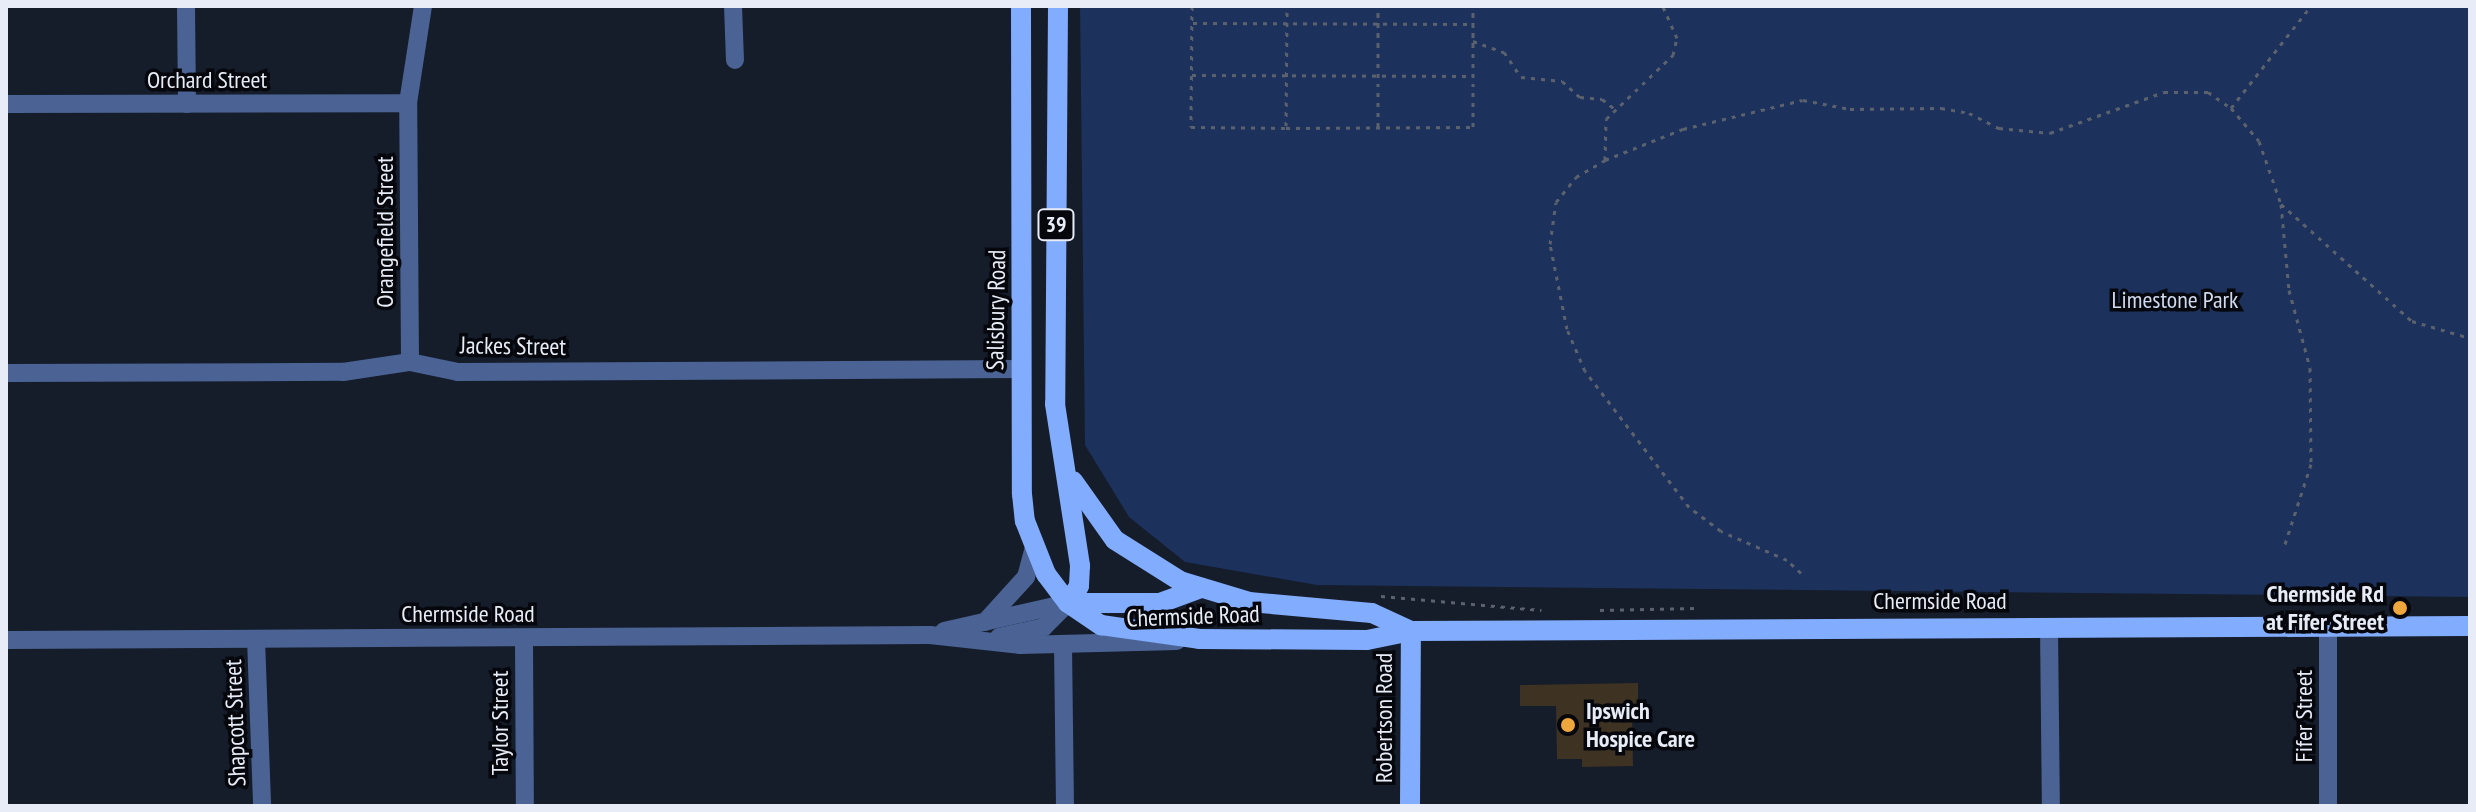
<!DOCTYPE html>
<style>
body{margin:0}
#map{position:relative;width:2476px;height:812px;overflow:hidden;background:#151c2a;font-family:"PT Sans Narrow",sans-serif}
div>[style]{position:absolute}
.green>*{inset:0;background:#1c315b}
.building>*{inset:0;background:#3e3223}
.path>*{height:3px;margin-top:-1.5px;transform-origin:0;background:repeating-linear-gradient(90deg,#5b626e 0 4px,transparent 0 10px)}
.minor>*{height:18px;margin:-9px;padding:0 9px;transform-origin:9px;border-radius:9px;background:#4a6394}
.major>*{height:20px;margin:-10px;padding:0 10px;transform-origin:10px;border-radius:10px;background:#82acfe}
.dots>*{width:22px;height:22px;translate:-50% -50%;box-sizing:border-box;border:4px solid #05070d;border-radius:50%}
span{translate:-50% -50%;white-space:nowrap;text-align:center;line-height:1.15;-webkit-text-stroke:7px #05070d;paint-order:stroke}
.shield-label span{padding:2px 6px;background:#05070d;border:2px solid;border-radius:6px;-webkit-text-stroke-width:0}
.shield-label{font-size:22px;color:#e7ecf6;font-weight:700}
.street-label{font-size:24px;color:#e7ecf6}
.park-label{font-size:24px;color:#cfdaef}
.poi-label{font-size:24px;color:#e7ecf6;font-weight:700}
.right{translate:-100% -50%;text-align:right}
.left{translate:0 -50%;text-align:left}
.frame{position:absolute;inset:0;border:8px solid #e7ecf6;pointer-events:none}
</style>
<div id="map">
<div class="green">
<i style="clip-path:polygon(1080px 6px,2470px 6px,2470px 597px,1317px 585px,1185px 562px,1129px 517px,1085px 445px)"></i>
</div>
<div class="building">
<i style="clip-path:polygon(1638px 683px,1638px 708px,1632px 708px,1633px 766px,1582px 767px,1582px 759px,1557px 759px,1556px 706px,1520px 706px,1520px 685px)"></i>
</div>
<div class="path">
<i style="left:1192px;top:6px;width:121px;rotate:90.5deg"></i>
<i style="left:1191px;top:127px;width:95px;rotate:0.6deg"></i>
<i style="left:1286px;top:128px;width:187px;rotate:-0.3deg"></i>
<i style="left:1473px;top:127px;width:121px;rotate:-90deg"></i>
<i style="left:1193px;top:23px;width:280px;rotate:0.2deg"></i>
<i style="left:1473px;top:41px;width:33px;rotate:20deg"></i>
<i style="left:1504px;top:52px;width:30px;rotate:56deg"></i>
<i style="left:1521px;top:77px;width:41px;rotate:5.6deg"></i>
<i style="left:1562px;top:81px;width:24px;rotate:42deg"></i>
<i style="left:1580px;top:97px;width:22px;rotate:5deg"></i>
<i style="left:1602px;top:99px;width:18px;rotate:38deg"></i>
<i style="left:1192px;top:75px;width:280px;rotate:0.2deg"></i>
<i style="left:2231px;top:108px;width:130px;rotate:-51.9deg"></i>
<i style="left:1286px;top:126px;width:120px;rotate:-89.5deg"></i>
<i style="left:1378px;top:127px;width:121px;rotate:-90deg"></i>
<i style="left:1605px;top:160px;width:41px;rotate:-88.6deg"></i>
<i style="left:1606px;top:119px;width:93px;rotate:-43.7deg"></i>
<i style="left:1673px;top:55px;width:17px;rotate:-77deg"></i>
<i style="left:1677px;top:38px;width:35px;rotate:-114deg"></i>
<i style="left:2281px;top:204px;width:176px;rotate:41.8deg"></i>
<i style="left:2412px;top:321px;width:60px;rotate:16.3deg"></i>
<i style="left:1801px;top:573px;width:19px;rotate:-137deg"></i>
<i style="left:1787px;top:560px;width:72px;rotate:-156.3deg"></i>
<i style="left:1721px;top:531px;width:40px;rotate:-143deg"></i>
<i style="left:1689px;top:507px;width:171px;rotate:-127.4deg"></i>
<i style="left:1585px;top:371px;width:46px;rotate:-113.2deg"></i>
<i style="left:1567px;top:329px;width:87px;rotate:-101.3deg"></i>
<i style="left:1550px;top:244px;width:42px;rotate:-81.9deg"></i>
<i style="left:1556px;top:202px;width:32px;rotate:-51deg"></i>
<i style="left:1576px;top:177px;width:34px;rotate:-30deg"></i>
<i style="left:1605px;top:160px;width:84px;rotate:-21.7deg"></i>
<i style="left:1683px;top:129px;width:123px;rotate:-13.6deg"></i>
<i style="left:1803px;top:100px;width:48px;rotate:10.8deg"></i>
<i style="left:1850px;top:109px;width:91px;rotate:-0.6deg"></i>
<i style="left:1941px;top:108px;width:28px;rotate:10deg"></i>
<i style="left:1969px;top:113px;width:34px;rotate:27deg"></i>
<i style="left:1999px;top:128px;width:51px;rotate:5.6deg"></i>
<i style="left:2050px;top:133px;width:121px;rotate:-19.8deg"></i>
<i style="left:2164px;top:92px;width:44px"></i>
<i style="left:2208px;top:92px;width:28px;rotate:35deg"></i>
<i style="left:2231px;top:108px;width:43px;rotate:49.7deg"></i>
<i style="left:2259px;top:141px;width:67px;rotate:70.8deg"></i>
<i style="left:2281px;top:204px;width:86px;rotate:84.7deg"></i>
<i style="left:2289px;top:290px;width:81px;rotate:74.9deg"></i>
<i style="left:2310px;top:368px;width:96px;rotate:89.4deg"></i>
<i style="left:2311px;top:464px;width:90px;rotate:108deg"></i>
<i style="left:1381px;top:596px;width:161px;rotate:5deg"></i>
<i style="left:1600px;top:610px;width:96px;rotate:-1.2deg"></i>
</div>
<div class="minor">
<i style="left:186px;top:6px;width:98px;rotate:89.4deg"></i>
<i style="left:733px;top:6px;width:54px;rotate:87.9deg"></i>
<i style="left:6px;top:104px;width:402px;rotate:-0.1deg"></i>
<i style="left:410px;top:362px;width:259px;rotate:-90.4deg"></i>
<i style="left:408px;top:103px;width:98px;rotate:-81.2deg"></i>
<i style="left:6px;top:373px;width:337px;rotate:-0.2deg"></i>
<i style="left:343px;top:372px;width:68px;rotate:-8.5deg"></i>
<i style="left:410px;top:362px;width:49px;rotate:11.8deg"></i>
<i style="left:458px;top:372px;width:564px;rotate:-0.3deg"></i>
<i style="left:985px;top:622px;width:61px;rotate:-47.7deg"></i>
<i style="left:1026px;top:577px;width:31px;rotate:-75deg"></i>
<i style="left:2328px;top:626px;width:180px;rotate:90deg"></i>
<i style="left:2049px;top:627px;width:179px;rotate:89.4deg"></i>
<i style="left:944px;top:631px;width:127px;rotate:-12.7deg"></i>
<i style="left:999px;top:637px;width:46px;rotate:-12.5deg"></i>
<i style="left:1044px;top:627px;width:34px;rotate:-45deg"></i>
<i style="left:256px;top:639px;width:167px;rotate:87.9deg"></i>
<i style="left:6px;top:640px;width:924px;rotate:-0.31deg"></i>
<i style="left:930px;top:635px;width:91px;rotate:6.3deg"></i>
<i style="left:1020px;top:645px;width:157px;rotate:-1.5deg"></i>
<i style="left:524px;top:640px;width:166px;rotate:89.7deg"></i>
<i style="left:1063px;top:645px;width:161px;rotate:89.3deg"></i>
</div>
<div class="major">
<i style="left:1021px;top:6px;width:488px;rotate:89.9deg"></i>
<i style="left:1022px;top:494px;width:27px;rotate:84deg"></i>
<i style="left:1025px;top:521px;width:57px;rotate:68.4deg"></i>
<i style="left:1046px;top:574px;width:36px;rotate:53deg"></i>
<i style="left:1068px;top:603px;width:40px;rotate:34deg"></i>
<i style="left:1101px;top:625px;width:99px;rotate:8.1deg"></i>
<i style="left:1199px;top:639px;width:168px;rotate:0.3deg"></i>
<i style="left:1367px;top:640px;width:45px;rotate:-11.6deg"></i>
<i style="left:1411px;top:631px;width:1059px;rotate:-0.27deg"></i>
<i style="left:1058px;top:6px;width:398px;rotate:90.4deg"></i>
<i style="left:1055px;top:404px;width:164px;rotate:81.2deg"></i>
<i style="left:1080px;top:566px;width:20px;rotate:93deg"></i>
<i style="left:1079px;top:586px;width:20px;rotate:123deg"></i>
<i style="left:1073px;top:481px;width:72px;rotate:54.6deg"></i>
<i style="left:1115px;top:540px;width:77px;rotate:32.2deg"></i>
<i style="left:1180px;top:581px;width:72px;rotate:16.9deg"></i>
<i style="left:1249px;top:602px;width:123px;rotate:5.1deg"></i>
<i style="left:1372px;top:613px;width:43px;rotate:24.8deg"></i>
<i style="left:1068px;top:603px;width:92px"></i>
<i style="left:1160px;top:603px;width:44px;rotate:-20.1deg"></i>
<i style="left:1410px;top:806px;width:175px;rotate:-89.7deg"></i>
</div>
<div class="dots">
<i style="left:2400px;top:608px;background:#eea73d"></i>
<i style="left:1568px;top:725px;background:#eea73d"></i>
</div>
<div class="shield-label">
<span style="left:1056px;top:225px">39</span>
</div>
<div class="street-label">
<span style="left:207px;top:80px">Orchard Street</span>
<span style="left:385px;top:232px;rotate:-90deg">Orangefield Street</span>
<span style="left:996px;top:310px;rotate:-89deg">Salisbury Road</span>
<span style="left:513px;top:346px;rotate:1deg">Jackes Street</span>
<span style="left:1940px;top:601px">Chermside Road</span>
<span style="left:468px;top:614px">Chermside Road</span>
<span style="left:1193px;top:616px;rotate:-2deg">Chermside Road</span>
<span style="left:2304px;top:716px;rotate:-90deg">Fifer Street</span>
<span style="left:1384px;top:718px;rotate:-90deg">Robertson Road</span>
<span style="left:235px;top:723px;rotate:-92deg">Shapcott Street</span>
<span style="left:500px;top:723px;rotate:-90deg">Taylor Street</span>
</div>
<div class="park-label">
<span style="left:2175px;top:300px">Limestone Park</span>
</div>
<div class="poi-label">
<span class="right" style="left:2384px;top:608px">Chermside Rd<br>at Fifer Street</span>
<span class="left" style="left:1586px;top:725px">Ipswich<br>Hospice Care</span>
</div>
<div class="frame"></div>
</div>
